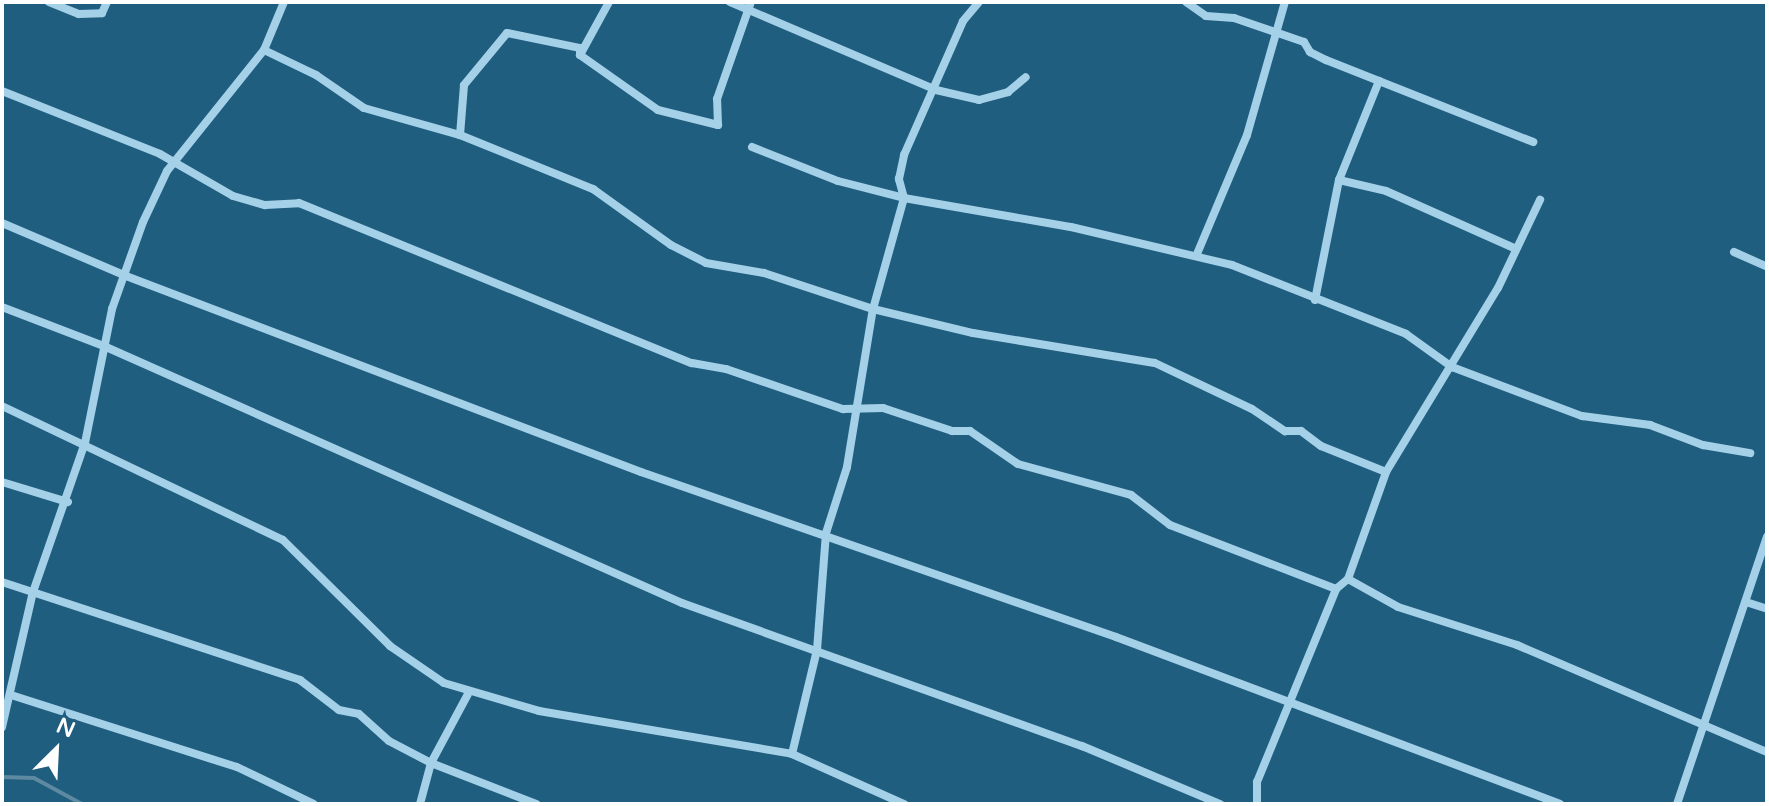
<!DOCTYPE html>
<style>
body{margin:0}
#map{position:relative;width:1769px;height:806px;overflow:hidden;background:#205e80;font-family:"Varela Round",sans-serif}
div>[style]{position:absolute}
.stream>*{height:4px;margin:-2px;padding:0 2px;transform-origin:2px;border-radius:2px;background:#5d89a1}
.street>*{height:8px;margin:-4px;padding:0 4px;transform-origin:4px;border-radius:4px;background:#a5d1e8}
span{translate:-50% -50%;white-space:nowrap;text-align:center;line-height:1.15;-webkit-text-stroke:6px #205e80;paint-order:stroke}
.frame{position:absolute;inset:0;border:4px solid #fff;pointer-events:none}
.north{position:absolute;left:16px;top:710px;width:80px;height:80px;-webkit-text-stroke:6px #205e80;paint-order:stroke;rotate:24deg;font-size:22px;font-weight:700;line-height:32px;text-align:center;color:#fff}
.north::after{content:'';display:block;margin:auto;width:28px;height:36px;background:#fff;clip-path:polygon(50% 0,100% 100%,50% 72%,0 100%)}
</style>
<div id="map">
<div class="stream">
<i style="left:2px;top:777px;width:32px;rotate:2deg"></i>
<i style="left:34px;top:778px;width:55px;rotate:28.4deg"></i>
</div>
<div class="street">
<i style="left:49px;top:2px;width:32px;rotate:22deg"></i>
<i style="left:79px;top:14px;width:23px;rotate:-2deg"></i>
<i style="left:102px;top:13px;width:12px;rotate:-66deg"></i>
<i style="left:730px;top:2px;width:224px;rotate:23.1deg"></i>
<i style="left:936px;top:90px;width:44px;rotate:13.1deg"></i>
<i style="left:979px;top:100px;width:30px;rotate:-15deg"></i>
<i style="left:1008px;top:92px;width:23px;rotate:-40deg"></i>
<i style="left:1186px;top:2px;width:24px;rotate:35deg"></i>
<i style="left:1206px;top:16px;width:28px;rotate:4deg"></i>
<i style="left:1234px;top:18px;width:74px;rotate:18.9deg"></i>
<i style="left:1304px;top:42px;width:12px;rotate:59deg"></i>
<i style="left:1310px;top:52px;width:18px;rotate:27deg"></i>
<i style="left:1326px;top:60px;width:223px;rotate:21.6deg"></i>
<i style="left:264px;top:50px;width:58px;rotate:25.7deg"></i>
<i style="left:316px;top:75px;width:58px;rotate:34.5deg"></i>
<i style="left:364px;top:108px;width:100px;rotate:15.7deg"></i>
<i style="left:460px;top:135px;width:144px;rotate:22.1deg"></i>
<i style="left:593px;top:189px;width:96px;rotate:35.7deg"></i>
<i style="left:671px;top:245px;width:39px;rotate:27deg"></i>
<i style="left:706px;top:263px;width:59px;rotate:9.8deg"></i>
<i style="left:764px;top:273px;width:115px;rotate:18.3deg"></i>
<i style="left:873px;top:309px;width:103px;rotate:13.5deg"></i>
<i style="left:973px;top:333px;width:184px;rotate:9.4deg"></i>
<i style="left:1155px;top:363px;width:107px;rotate:25.4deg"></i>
<i style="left:1252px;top:409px;width:40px;rotate:34deg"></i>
<i style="left:1285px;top:431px;width:16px"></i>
<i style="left:1301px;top:431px;width:25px;rotate:37deg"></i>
<i style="left:1321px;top:446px;width:70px;rotate:21.8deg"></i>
<i style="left:580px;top:55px;width:95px;rotate:35.2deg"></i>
<i style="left:658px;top:110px;width:62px;rotate:14deg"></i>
<i style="left:718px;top:125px;width:26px;rotate:-92deg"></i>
<i style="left:717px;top:99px;width:103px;rotate:-70.7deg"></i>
<i style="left:2px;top:91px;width:170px;rotate:21.7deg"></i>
<i style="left:160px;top:154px;width:84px;rotate:29.9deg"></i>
<i style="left:233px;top:196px;width:33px;rotate:16deg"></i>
<i style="left:265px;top:205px;width:34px;rotate:-3deg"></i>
<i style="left:299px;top:203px;width:424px;rotate:22.2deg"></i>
<i style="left:692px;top:363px;width:35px;rotate:10deg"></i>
<i style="left:726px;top:369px;width:124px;rotate:18.9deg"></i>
<i style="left:843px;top:409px;width:40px;rotate:-1.4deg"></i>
<i style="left:883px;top:408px;width:73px;rotate:18.4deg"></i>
<i style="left:952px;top:431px;width:18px"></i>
<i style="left:970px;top:431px;width:58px;rotate:34.5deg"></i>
<i style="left:1018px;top:464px;width:117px;rotate:15.3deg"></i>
<i style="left:1131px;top:495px;width:49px;rotate:37.6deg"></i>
<i style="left:1170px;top:525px;width:178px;rotate:21.1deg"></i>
<i style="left:460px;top:135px;width:50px;rotate:-85.4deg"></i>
<i style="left:464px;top:85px;width:67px;rotate:-50.4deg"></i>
<i style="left:507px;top:33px;width:75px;rotate:11.6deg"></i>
<i style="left:580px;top:48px;width:7px;rotate:90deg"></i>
<i style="left:580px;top:55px;width:60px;rotate:-61.3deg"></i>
<i style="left:752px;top:147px;width:92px;rotate:21.6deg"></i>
<i style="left:838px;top:181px;width:68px;rotate:14.4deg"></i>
<i style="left:904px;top:198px;width:169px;rotate:9.9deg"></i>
<i style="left:1071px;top:227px;width:165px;rotate:13.3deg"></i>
<i style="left:1232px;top:265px;width:187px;rotate:21.6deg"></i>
<i style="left:1406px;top:334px;width:57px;rotate:35.7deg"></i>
<i style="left:1452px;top:367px;width:139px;rotate:20.7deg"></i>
<i style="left:1582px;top:416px;width:69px;rotate:7.5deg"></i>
<i style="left:1650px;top:425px;width:57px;rotate:20.7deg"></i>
<i style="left:1703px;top:445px;width:48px;rotate:9.7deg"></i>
<i style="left:1339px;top:180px;width:48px;rotate:13.2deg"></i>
<i style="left:1386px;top:191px;width:142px;rotate:24deg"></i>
<i style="left:2px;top:223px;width:135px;rotate:23.1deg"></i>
<i style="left:126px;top:276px;width:551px;rotate:20.84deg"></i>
<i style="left:641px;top:472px;width:503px;rotate:19.16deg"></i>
<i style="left:1116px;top:637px;width:474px;rotate:20.6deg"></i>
<i style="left:1734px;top:252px;width:36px;rotate:24deg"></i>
<i style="left:1197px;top:254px;width:129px;rotate:-67.2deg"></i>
<i style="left:1247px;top:135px;width:138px;rotate:-74.1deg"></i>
<i style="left:1315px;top:300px;width:122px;rotate:-78.7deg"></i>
<i style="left:1339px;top:180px;width:107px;rotate:-68deg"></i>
<i style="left:2px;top:307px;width:111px;rotate:21deg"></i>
<i style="left:106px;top:347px;width:630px;rotate:23.96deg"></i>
<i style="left:682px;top:603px;width:425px;rotate:19.7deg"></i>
<i style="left:1082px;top:746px;width:150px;rotate:22.8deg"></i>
<i style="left:2px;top:406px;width:311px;rotate:25.5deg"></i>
<i style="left:283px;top:540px;width:151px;rotate:44.7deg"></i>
<i style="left:390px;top:646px;width:65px;rotate:34.4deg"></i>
<i style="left:444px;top:683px;width:99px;rotate:16.4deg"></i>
<i style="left:539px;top:711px;width:257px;rotate:9.6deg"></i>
<i style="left:792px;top:754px;width:123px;rotate:24.1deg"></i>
<i style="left:2px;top:482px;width:69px;rotate:16.9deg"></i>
<i style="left:1348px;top:579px;width:57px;rotate:29.2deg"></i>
<i style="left:1398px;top:607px;width:125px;rotate:17.7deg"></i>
<i style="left:1517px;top:645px;width:272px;rotate:23.2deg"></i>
<i style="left:2px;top:582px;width:314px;rotate:18.2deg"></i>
<i style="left:300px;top:680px;width:49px;rotate:37.6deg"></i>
<i style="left:339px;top:710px;width:20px;rotate:11deg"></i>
<i style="left:359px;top:714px;width:40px;rotate:42deg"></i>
<i style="left:389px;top:741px;width:47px;rotate:27.6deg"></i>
<i style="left:431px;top:763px;width:113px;rotate:21.3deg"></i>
<i style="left:1746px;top:602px;width:22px;rotate:18deg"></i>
<i style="left:11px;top:695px;width:237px;rotate:17.7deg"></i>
<i style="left:237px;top:767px;width:85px;rotate:25.7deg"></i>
<i style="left:2px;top:727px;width:139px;rotate:-77.1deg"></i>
<i style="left:33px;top:592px;width:158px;rotate:-70.8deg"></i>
<i style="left:85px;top:443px;width:137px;rotate:-78.6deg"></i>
<i style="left:112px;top:309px;width:92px;rotate:-70.4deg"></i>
<i style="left:143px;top:222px;width:56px;rotate:-64.8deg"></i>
<i style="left:167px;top:171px;width:155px;rotate:-51.3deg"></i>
<i style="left:264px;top:50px;width:52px;rotate:-67.4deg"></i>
<i style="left:792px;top:754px;width:107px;rotate:-76.5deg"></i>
<i style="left:817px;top:650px;width:117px;rotate:-85.6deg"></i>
<i style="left:826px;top:533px;width:69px;rotate:-72.3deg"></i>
<i style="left:847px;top:467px;width:160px;rotate:-80.7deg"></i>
<i style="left:873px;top:309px;width:115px;rotate:-74.4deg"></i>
<i style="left:904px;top:198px;width:20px;rotate:-105deg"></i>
<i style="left:899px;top:179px;width:25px;rotate:-78deg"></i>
<i style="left:904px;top:155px;width:146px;rotate:-66.2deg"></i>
<i style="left:963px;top:21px;width:25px;rotate:-50deg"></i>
<i style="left:420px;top:804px;width:42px;rotate:-75deg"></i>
<i style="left:431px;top:763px;width:78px;rotate:-61.8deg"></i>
<i style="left:1257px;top:804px;width:22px;rotate:-90deg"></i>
<i style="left:1257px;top:782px;width:209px;rotate:-67.7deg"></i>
<i style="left:1336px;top:589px;width:16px;rotate:-40deg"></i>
<i style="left:1348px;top:579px;width:114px;rotate:-70.4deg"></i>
<i style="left:1386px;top:472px;width:215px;rotate:-58.7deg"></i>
<i style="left:1498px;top:288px;width:98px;rotate:-64.5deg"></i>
<i style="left:1677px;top:804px;width:282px;rotate:-71.4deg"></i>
</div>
<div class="frame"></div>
<div class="north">N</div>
</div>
